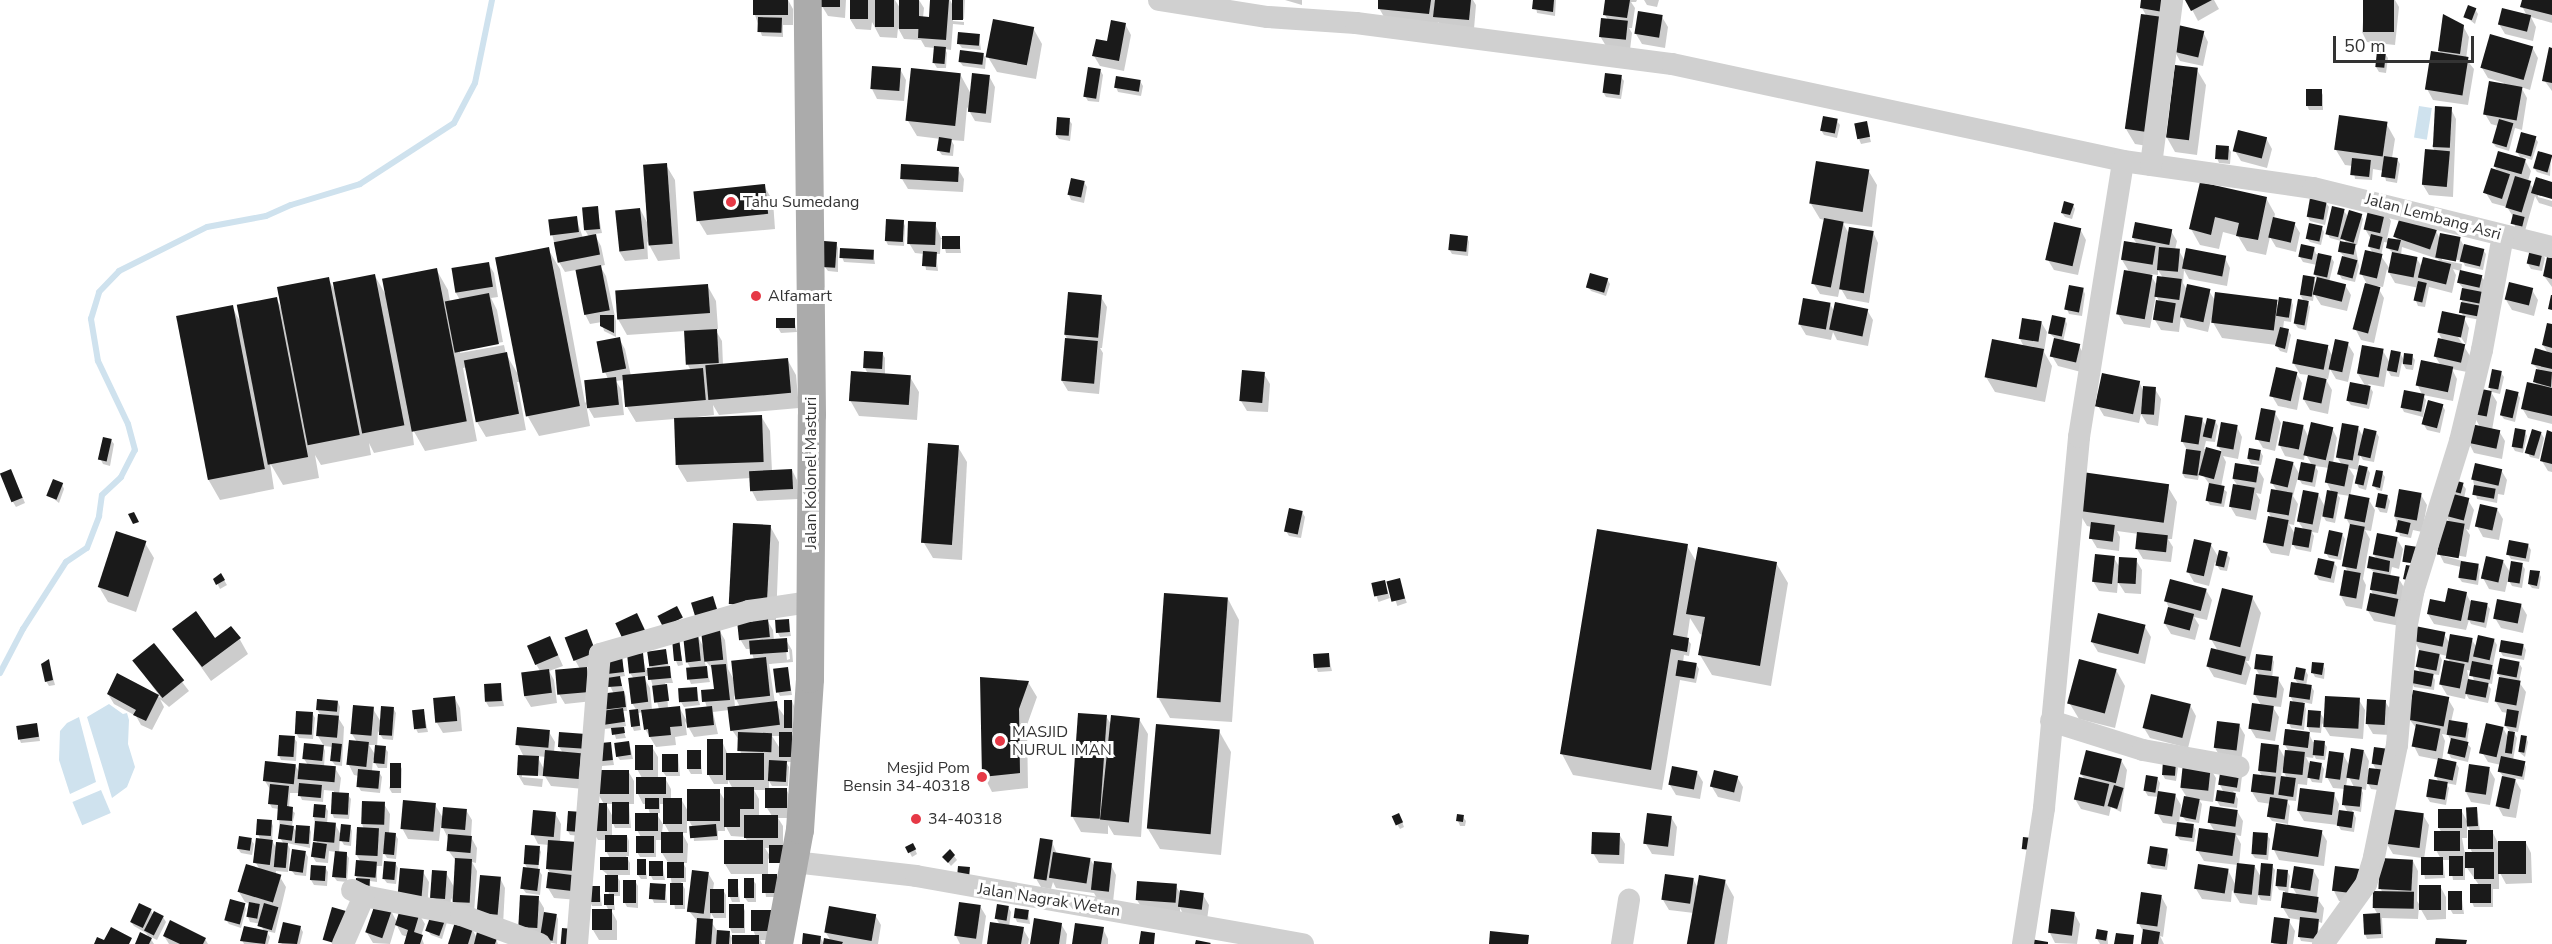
<!DOCTYPE html>
<style>
body{margin:0}
#map{position:relative;width:2552px;height:944px;overflow:hidden;background:#fff;font-family:"Nunito Sans",sans-serif}
div>[style]{position:absolute}
.water>*{inset:0;background:#cfe2ee;transform-origin:0 0}
.shadow>*{inset:0;background:#0003;transform-origin:0 0}
.stream>*{height:6px;margin:-3px;padding:0 3px;transform-origin:3px;border-radius:3px;background:#cfe2ee}
.building>*{inset:0;background:#1a1a1a;transform-origin:0 0}
.minor>*{height:22px;margin:-11px;padding:0 11px;transform-origin:11px;border-radius:11px;background:#d0d0d0}
.major>*{height:28px;margin:-14px;padding:0 14px;transform-origin:14px;border-radius:14px;background:#ababab}
.dots>*{width:16px;height:16px;translate:-50% -50%;box-sizing:border-box;border:3px solid #fff;border-radius:50%}
span{translate:-50% -50%;white-space:nowrap;text-align:center;line-height:1.15;-webkit-text-stroke:6px #fff;paint-order:stroke}
.poi-label{font-size:16px;color:#333}
.left{translate:0 -50%;text-align:left}
.right{translate:-100% -50%;text-align:right}
.street-label{font-size:16px;color:#333}
.scale{position:absolute;left:2333px;top:36px;width:141px;height:27px;box-sizing:border-box;border:3px solid #333;border-top:0;padding-left:8px;font-size:18px;line-height:21px;white-space:nowrap;color:#333;-webkit-text-stroke:4px #fff;paint-order:stroke}
</style>
<div id="map">
<div class="water">
<i style="left:2419px;top:106px;width:13px;height:32px;rotate:9deg"></i>
<i style="clip-path:polygon(109px 704px,123px 714px,127px 713px,129px 720px,128px 744px,135px 767px,127px 787px,112px 798px,87px 717px)"></i>
<i style="clip-path:polygon(79px 717px,96px 782px,70px 794px,59px 760px,60px 731px,67px 723px)"></i>
<i style="left:101px;top:790px;width:25px;height:31px;rotate:67deg"></i>
</div>
<div class="shadow">
<i style="clip-path:polygon(755px 0,788px 0,793px 9px,793px 25px,783px 25px,783px 37px,762px 36px,755px 15px)"></i>
<i style="clip-path:polygon(823px 0,846px 0,845px 18px,828px 16px,822px 6px)"></i>
<i style="clip-path:polygon(852px 0,895px 0,900px 8px,900px 0,919px 0,924px 8px,923px 18px,930px 18px,932px 0,950px 0,953px 6px,953px 0,965px 0,964px 19px,953px 18px,953px 21px,964px 22px,964px 25px,953px 24px,951px 50px,945px 49px,947px 53px,946px 68px,937px 68px,934px 63px,935px 48px,925px 47px,921px 40px,904px 39px,898px 28px,897px 38px,880px 37px,872px 22px,871px 30px,856px 29px,850px 19px)"></i>
<i style="clip-path:polygon(1285px 0,1302px 0,1302px 5px)"></i>
<i style="clip-path:polygon(1380px 0,1473px 0,1476px 5px,1474px 29px,1441px 26px,1438px 22px,1437px 29px,1388px 24px,1379px 8px)"></i>
<i style="clip-path:polygon(1535px 0,1556px 0,1555px 16px,1537px 13px)"></i>
<i style="clip-path:polygon(1607px 0,1637px 0,1636px 2px,1631px 2px,1635px 8px,1632px 28px,1629px 28px,1632px 33px,1630px 50px,1606px 46px,1600px 36px,1608px 20px,1605px 15px)"></i>
<i style="clip-path:polygon(1644px 0,1659px 0,1657px 7px,1647px 5px)"></i>
<i style="clip-path:polygon(2143px 0,2176px 0,2172px 28px,2203px 32px,2208px 42px,2203px 66px,2180px 61px,2174px 50px,2160px 148px,2135px 144px,2126px 129px,2147px 17px,2142px 8px)"></i>
<i style="clip-path:polygon(2187px 0,2214px 0,2219px 9px,2198px 21px)"></i>
<i style="clip-path:polygon(2365px 0,2395px 0,2399px 7px,2395px 45px,2367px 42px,2362px 32px)"></i>
<i style="clip-path:polygon(2524px 0,2552px 0,2552px 23px,2531px 17px,2536px 27px,2533px 41px,2505px 34px,2499px 24px,2527px 16px,2522px 6px)"></i>
<i style="clip-path:polygon(2475px 9px,2478px 14px,2475px 24px,2466px 17px)"></i>
<i style="clip-path:polygon(1662px 17px,1668px 27px,1665px 48px,1642px 44px,1636px 34px)"></i>
<i style="clip-path:polygon(1125px 24px,1131px 35px,1124px 71px,1100px 66px,1094px 56px)"></i>
<i style="clip-path:polygon(2463px 26px,2469px 37px,2466px 59px,2474px 69px,2468px 105px,2433px 100px,2427px 89px,2442px 55px,2439px 50px)"></i>
<i style="clip-path:polygon(1033px 28px,1042px 44px,1036px 79px,997px 72px,988px 57px)"></i>
<i style="clip-path:polygon(979px 35px,981px 50px,962px 48px,959px 44px)"></i>
<i style="clip-path:polygon(2532px 47px,2538px 58px,2530px 90px,2521px 87px,2527px 98px,2522px 130px,2515px 128px,2509px 151px,2496px 147px,2493px 143px,2498px 126px,2491px 124px,2485px 114px,2504px 83px,2488px 78px,2482px 68px)"></i>
<i style="clip-path:polygon(2552px 50px,2552px 91px,2544px 80px)"></i>
<i style="clip-path:polygon(983px 54px,986px 59px,985px 69px,963px 66px,960px 62px)"></i>
<i style="clip-path:polygon(2385px 54px,2388px 58px,2386px 73px,2379px 72px,2376px 67px)"></i>
<i style="clip-path:polygon(900px 69px,906px 80px,904px 101px,877px 99px,872px 89px)"></i>
<i style="clip-path:polygon(1100px 70px,1103px 75px,1099px 102px,1088px 101px,1085px 96px)"></i>
<i style="clip-path:polygon(2197px 70px,2206px 85px,2197px 155px,2175px 152px,2166px 136px)"></i>
<i style="clip-path:polygon(960px 74px,971px 94px,989px 76px,995px 87px,991px 123px,975px 121px,967px 107px,964px 141px,951px 140px,954px 145px,953px 156px,942px 155px,939px 151px,941px 139px,917px 136px,908px 121px)"></i>
<i style="clip-path:polygon(1621px 77px,1624px 81px,1621px 99px,1606px 97px,1603px 92px)"></i>
<i style="clip-path:polygon(1140px 81px,1143px 86px,1141px 96px,1118px 92px,1116px 87px)"></i>
<i style="clip-path:polygon(2321px 91px,2323px 95px,2323px 110px,2309px 110px,2307px 105px)"></i>
<i style="clip-path:polygon(2451px 109px,2456px 119px,2453px 197px,2429px 195px,2423px 185px,2435px 151px,2432px 146px)"></i>
<i style="clip-path:polygon(1069px 120px,1072px 124px,1070px 141px,1059px 139px,1056px 135px)"></i>
<i style="clip-path:polygon(1837px 121px,1840px 125px,1837px 138px,1824px 135px,1821px 130px)"></i>
<i style="clip-path:polygon(1866px 123px,1871px 142px,1861px 144px,1859px 139px)"></i>
<i style="clip-path:polygon(2386px 123px,2395px 139px,2392px 158px,2397px 159px,2400px 164px,2397px 183px,2386px 181px,2384px 171px,2373px 169px,2372px 180px,2355px 179px,2353px 166px,2345px 165px,2336px 150px)"></i>
<i style="clip-path:polygon(2266px 138px,2272px 149px,2267px 168px,2241px 161px,2235px 151px)"></i>
<i style="clip-path:polygon(2535px 138px,2538px 142px,2532px 160px,2523px 157px,2531px 171px,2528px 181px,2534px 189px,2552px 184px,2552px 198px,2538px 194px,2538px 197px,2552px 201px,2552px 207px,2539px 203px,2535px 196px,2525px 231px,2515px 228px,2514px 218px,2507px 207px,2492px 203px,2486px 193px,2498px 172px,2495px 167px,2522px 160px,2517px 152px)"></i>
<i style="clip-path:polygon(2228px 147px,2231px 152px,2230px 164px,2219px 163px,2217px 158px)"></i>
<i style="clip-path:polygon(2551px 156px,2550px 176px,2537px 172px,2534px 168px)"></i>
<i style="clip-path:polygon(666px 165px,675px 180px,680px 259px,658px 261px,647px 241px,648px 259px,625px 261px,619px 251px,640px 209px,648px 224px)"></i>
<i style="clip-path:polygon(958px 169px,964px 179px,963px 192px,908px 189px,902px 179px)"></i>
<i style="clip-path:polygon(1868px 170px,1877px 185px,1872px 227px,1843px 223px,1849px 234px,1873px 232px,1878px 243px,1869px 303px,1847px 299px,1840px 287px,1838px 297px,1820px 294px,1814px 284px,1825px 220px,1820px 219px,1811px 204px)"></i>
<i style="clip-path:polygon(1084px 182px,1087px 187px,1084px 203px,1071px 200px,1069px 195px)"></i>
<i style="clip-path:polygon(2201px 183px,2266px 198px,2275px 214px,2274px 219px,2294px 223px,2300px 233px,2296px 252px,2276px 247px,2270px 237px,2266px 255px,2247px 251px,2238px 236px,2223px 232px,2219px 249px,2200px 245px,2191px 229px)"></i>
<i style="clip-path:polygon(764px 186px,773px 201px,775px 229px,707px 235px,698px 220px)"></i>
<i style="clip-path:polygon(2326px 203px,2329px 207px,2325px 225px,2310px 221px,2308px 217px)"></i>
<i style="clip-path:polygon(2073px 205px,2075px 209px,2072px 219px,2065px 217px,2062px 213px)"></i>
<i style="clip-path:polygon(597px 208px,602px 233px,594px 234px,601px 246px,605px 265px,600px 266px,606px 276px,616px 321px,616px 337px,604px 331px,602px 322px,590px 324px,585px 314px,576px 270px,565px 272px,559px 262px,552px 234px,576px 218px,583px 238px,589px 237px,585px 230px)"></i>
<i style="clip-path:polygon(2344px 211px,2349px 218px,2361px 215px,2363px 219px,2357px 245px,2355px 245px,2359px 266px,2355px 282px,2342px 279px,2339px 274px,2344px 256px,2339px 251px,2347px 244px,2342px 236px,2341px 241px,2330px 238px,2327px 233px)"></i>
<i style="clip-path:polygon(evenodd,2385px 211px,2391px 221px,2387px 239px,2398px 241px,2395px 236px,2436px 231px,2440px 239px,2460px 239px,2464px 246px,2483px 250px,2486px 254px,2483px 270px,2465px 266px,2463px 261px,2442px 257px,2442px 260px,2462px 264px,2461px 271px,2453px 269px,2456px 275px,2452px 293px,2429px 287px,2425px 307px,2418px 306px,2416px 301px,2419px 288px,2395px 283px,2387px 269px,2383px 287px,2377px 286px,2384px 298px,2374px 343px,2361px 340px,2356px 330px,2368px 286px,2361px 273px,2373px 253px,2369px 247px,2371px 239px,2365px 229px,2385px 211px,2384px 242px,2389px 243px,2388px 248px,2393px 253px,2390px 269px,2381px 256px,2384px 242px,2385px 211px,2402px 247px,2438px 259px,2440px 263px,2422px 267px,2417px 259px,2401px 255px,2402px 247px)"></i>
<i style="clip-path:polygon(903px 221px,905px 226px,904px 246px,888px 245px,886px 241px)"></i>
<i style="clip-path:polygon(935px 224px,941px 238px,959px 237px,961px 253px,946px 253px,943px 239px,941px 239px,940px 254px,936px 254px,938px 271px,926px 270px,924px 254px,915px 253px,909px 243px)"></i>
<i style="clip-path:polygon(2322px 228px,2324px 232px,2321px 245px,2310px 242px,2307px 238px)"></i>
<i style="clip-path:polygon(2080px 229px,2086px 240px,2078px 275px,2054px 270px,2048px 260px)"></i>
<i style="clip-path:polygon(evenodd,2171px 231px,2177px 241px,2175px 250px,2179px 251px,2185px 261px,2225px 258px,2230px 268px,2227px 286px,2189px 279px,2184px 270px,2183px 283px,2187px 290px,2209px 291px,2216px 302px,2276px 302px,2279px 307px,2291px 300px,2293px 305px,2291px 322px,2284px 321px,2283px 329px,2288px 330px,2291px 335px,2287px 353px,2280px 351px,2276px 345px,2222px 338px,2211px 319px,2208px 332px,2187px 327px,2181px 316px,2179px 332px,2161px 330px,2155px 320px,2160px 303px,2156px 295px,2150px 328px,2124px 324px,2118px 314px,2130px 273px,2122px 260px,2137px 244px,2133px 238px,2171px 231px,2158px 270px,2163px 278px,2158px 287px,2150px 274px,2158px 275px,2158px 270px)"></i>
<i style="clip-path:polygon(1467px 237px,1469px 242px,1468px 256px,1452px 254px,1449px 249px)"></i>
<i style="clip-path:polygon(836px 243px,838px 248px,838px 272px,828px 271px,825px 267px)"></i>
<i style="clip-path:polygon(2314px 248px,2316px 254px,2331px 257px,2334px 262px,2329px 282px,2345px 285px,2351px 295px,2347px 311px,2321px 305px,2314px 294px,2313px 301px,2307px 300px,2310px 307px,2306px 330px,2298px 328px,2295px 324px,2304px 301px,2300px 295px,2314px 279px,2317px 285px,2315px 274px,2317px 265px,2303px 262px,2300px 257px)"></i>
<i style="clip-path:polygon(548px 249px,560px 269px,585px 403px,608px 379px,605px 372px,619px 339px,625px 349px,631px 376px,691px 371px,687px 363px,685px 331px,627px 335px,618px 319px,707px 285px,716px 301px,718px 329px,715px 329px,722px 341px,723px 365px,787px 359px,796px 375px,799px 408px,719px 415px,713px 405px,714px 415px,688px 418px,688px 420px,761px 416px,770px 431px,772px 471px,792px 470px,797px 480px,798px 499px,757px 501px,752px 491px,751px 478px,687px 482px,678px 467px,675px 419px,636px 422px,627px 407px,624px 380px,616px 381px,621px 389px,624px 415px,594px 418px,586px 404px,590px 426px,539px 436px,527px 415px,520px 382px,517px 382px,526px 430px,486px 437px,477px 422px,467px 367px,463px 368px,477px 441px,425px 451px,412px 428px,414px 445px,374px 453px,369px 443px,371px 455px,321px 465px,315px 455px,319px 478px,283px 485px,270px 463px,274px 489px,220px 500px,208px 479px,232px 307px,242px 325px,276px 298px,282px 309px,328px 279px,336px 292px,375px 276px,387px 297px,436px 269px,448px 290px,450px 302px,460px 300px,456px 293px,488px 263px,494px 273px,498px 297px,491px 298px,497px 310px,503px 342px,460px 350px,460px 353px,504px 345px,506px 354px,519px 376px)"></i>
<i style="clip-path:polygon(873px 252px,875px 264px,844px 262px,842px 257px)"></i>
<i style="clip-path:polygon(2542px 254px,2545px 258px,2542px 271px,2531px 269px,2528px 264px)"></i>
<i style="clip-path:polygon(2552px 260px,2552px 287px,2544px 276px)"></i>
<i style="clip-path:polygon(2481px 276px,2484px 280px,2481px 320px,2464px 317px,2461px 312px,2463px 288px,2459px 283px)"></i>
<i style="clip-path:polygon(1607px 279px,1610px 284px,1606px 296px,1591px 291px,1588px 287px)"></i>
<i style="clip-path:polygon(2083px 289px,2085px 294px,2082px 316px,2069px 314px,2067px 309px)"></i>
<i style="clip-path:polygon(2532px 290px,2538px 300px,2534px 316px,2512px 310px,2506px 300px)"></i>
<i style="clip-path:polygon(1101px 297px,1107px 307px,1102px 348px,1100px 348px,1103px 353px,1099px 394px,1068px 391px,1062px 381px,1068px 340px,1065px 335px)"></i>
<i style="clip-path:polygon(1830px 304px,1835px 313px,1867px 310px,1873px 320px,1868px 346px,1837px 340px,1833px 332px,1831px 340px,1806px 335px,1800px 325px)"></i>
<i style="clip-path:polygon(2464px 318px,2469px 328px,2466px 345px,2457px 331px,2455px 332px,2470px 356px,2467px 372px,2452px 369px,2457px 379px,2453px 401px,2423px 395px,2426px 400px,2423px 417px,2404px 412px,2402px 408px,2423px 396px,2417px 384px,2441px 366px,2435px 356px,2443px 341px,2438px 332px)"></i>
<i style="clip-path:polygon(2065px 319px,2067px 324px,2063px 342px,2079px 346px,2085px 356px,2081px 372px,2058px 366px,2052px 356px,2056px 339px,2049px 333px)"></i>
<i style="clip-path:polygon(794px 320px,797px 332px,781px 333px,778px 328px)"></i>
<i style="clip-path:polygon(2041px 322px,2047px 332px,2044px 352px,2052px 366px,2045px 402px,1995px 392px,1986px 377px,2024px 347px,2020px 339px)"></i>
<i style="clip-path:polygon(2552px 325px,2552px 424px,2528px 418px,2522px 408px,2537px 386px,2535px 382px,2538px 369px,2533px 364px,2548px 353px,2543px 345px)"></i>
<i style="clip-path:polygon(2348px 344px,2354px 354px,2348px 382px,2336px 379px,2330px 369px,2328px 379px,2325px 378px,2332px 390px,2328px 414px,2310px 410px,2304px 400px,2309px 375px,2300px 374px,2294px 364px,2327px 346px,2333px 357px)"></i>
<i style="clip-path:polygon(2383px 351px,2390px 363px,2400px 353px,2404px 360px,2412px 356px,2415px 360px,2413px 370px,2406px 369px,2402px 362px,2399px 377px,2391px 376px,2387px 369px,2384px 387px,2368px 384px,2373px 392px,2369px 409px,2351px 405px,2348px 401px,2366px 387px,2358px 374px)"></i>
<i style="clip-path:polygon(882px 353px,885px 358px,885px 375px,910px 377px,919px 392px,917px 420px,859px 416px,850px 400px,868px 374px,865px 368px)"></i>
<i style="clip-path:polygon(2296px 373px,2302px 383px,2297px 410px,2278px 406px,2272px 396px)"></i>
<i style="clip-path:polygon(2501px 373px,2504px 377px,2500px 394px,2492px 392px,2489px 387px)"></i>
<i style="clip-path:polygon(1264px 374px,1270px 384px,1268px 412px,1247px 411px,1241px 401px)"></i>
<i style="clip-path:polygon(2139px 382px,2143px 390px,2155px 389px,2161px 399px,2158px 426px,2147px 424px,2141px 414px,2139px 423px,2104px 416px,2098px 406px)"></i>
<i style="clip-path:polygon(2491px 392px,2497px 402px,2492px 430px,2499px 431px,2505px 441px,2502px 459px,2474px 453px,2469px 443px,2480px 427px,2473px 414px)"></i>
<i style="clip-path:polygon(2518px 394px,2520px 398px,2515px 422px,2504px 419px,2501px 415px)"></i>
<i style="clip-path:polygon(2442px 405px,2445px 410px,2440px 433px,2427px 430px,2424px 425px)"></i>
<i style="clip-path:polygon(2275px 413px,2281px 423px,2275px 451px,2263px 448px,2257px 438px)"></i>
<i style="clip-path:polygon(2202px 420px,2207px 427px,2215px 421px,2218px 426px,2215px 442px,2206px 441px,2204px 449px,2222px 452px,2218px 446px,2237px 427px,2242px 437px,2238px 459px,2223px 456px,2226px 462px,2221px 487px,2227px 492px,2224px 507px,2210px 505px,2207px 500px,2210px 485px,2200px 471px,2198px 480px,2185px 478px,2182px 473px,2187px 450px,2182px 441px)"></i>
<i style="clip-path:polygon(evenodd,2303px 426px,2309px 438px,2332px 428px,2337px 438px,2333px 463px,2342px 465px,2337px 457px,2358px 428px,2364px 438px,2376px 432px,2379px 437px,2374px 462px,2363px 460px,2360px 455px,2358px 466px,2367px 468px,2370px 473px,2366px 490px,2359px 488px,2357px 484px,2359px 470px,2349px 468px,2354px 476px,2350px 496px,2369px 500px,2375px 510px,2371px 531px,2365px 530px,2370px 539px,2363px 579px,2366px 585px,2362px 609px,2346px 606px,2341px 596px,2348px 572px,2344px 565px,2351px 527px,2346px 518px,2350px 496px,2337px 494px,2340px 498px,2335px 523px,2326px 521px,2322px 514px,2318px 533px,2312px 532px,2314px 536px,2311px 552px,2296px 549px,2292px 543px,2289px 556px,2271px 553px,2265px 543px,2272px 519px,2268px 511px,2277px 491px,2272px 483px,2293px 463px,2300px 475px,2312px 465px,2305px 453px,2304px 460px,2285px 456px,2280px 446px,2303px 426px,2315px 466px,2329px 468px,2327px 483px,2332px 493px,2325px 507px,2318px 494px,2298px 521px,2304px 530px,2295px 534px,2289px 524px,2294px 525px,2298px 504px,2293px 496px,2298px 477px,2302px 484px,2315px 487px,2318px 471px,2315px 466px)"></i>
<i style="clip-path:polygon(2525px 432px,2527px 436px,2523px 453px,2515px 451px,2512px 446px)"></i>
<i style="clip-path:polygon(2541px 433px,2544px 438px,2539px 459px,2530px 457px,2528px 453px)"></i>
<i style="clip-path:polygon(2552px 433px,2552px 472px,2548px 471px,2542px 461px)"></i>
<i style="clip-path:polygon(111px 440px,114px 444px,110px 466px,103px 464px,101px 460px)"></i>
<i style="clip-path:polygon(958px 447px,967px 462px,962px 560px,933px 558px,924px 543px)"></i>
<i style="clip-path:polygon(2260px 451px,2263px 456px,2261px 465px,2251px 464px,2248px 459px)"></i>
<i style="clip-path:polygon(2258px 469px,2264px 479px,2261px 494px,2256px 493px,2260px 500px,2256px 520px,2236px 516px,2230px 506px,2238px 486px,2233px 479px)"></i>
<i style="clip-path:polygon(2501px 470px,2507px 480px,2504px 495px,2498px 494px,2497px 503px,2477px 499px,2473px 480px)"></i>
<i style="clip-path:polygon(2382px 473px,2385px 477px,2382px 491px,2377px 490px,2374px 486px)"></i>
<i style="clip-path:polygon(13px 475px,25px 503px,16px 507px,13px 502px)"></i>
<i style="clip-path:polygon(62px 484px,64px 489px,59px 503px,49px 495px)"></i>
<i style="clip-path:polygon(2463px 485px,2466px 489px,2464px 498px,2468px 500px,2474px 510px,2469px 530px,2466px 529px,2470px 535px,2466px 557px,2444px 553px,2444px 556px,2478px 565px,2480px 570px,2478px 585px,2462px 582px,2459px 578px,2461px 567px,2444px 563px,2439px 553px,2450px 523px,2445px 515px,2452px 490px)"></i>
<i style="clip-path:polygon(2168px 487px,2177px 502px,2172px 539px,2168px 539px,2173px 547px,2171px 562px,2143px 559px,2137px 549px,2139px 534px,2117px 531px,2120px 537px,2119px 551px,2097px 548px,2091px 538px,2092px 527px,2087px 526px,2078px 511px)"></i>
<i style="clip-path:polygon(2421px 495px,2427px 505px,2422px 532px,2413px 530px,2411px 538px,2400px 536px,2395px 517px)"></i>
<i style="clip-path:polygon(2387px 496px,2390px 501px,2387px 513px,2380px 512px,2377px 507px)"></i>
<i style="clip-path:polygon(2497px 509px,2503px 519px,2499px 540px,2483px 537px,2477px 526px)"></i>
<i style="clip-path:polygon(1302px 512px,1305px 517px,1301px 538px,1289px 536px,1286px 531px)"></i>
<i style="clip-path:polygon(evenodd,770px 526px,779px 542px,776px 620px,767px 620px,773px 630px,774px 641px,786px 640px,792px 650px,793px 662px,769px 664px,775px 703px,785px 717px,792px 701px,794px 706px,793px 732px,790px 732px,794px 738px,792px 762px,786px 762px,789px 767px,788px 786px,772px 786px,769px 781px,769px 789px,786px 789px,792px 800px,792px 818px,778px 818px,783px 826px,783px 847px,771px 863px,768px 858px,768px 876px,779px 897px,766px 897px,763px 874px,731px 874px,725px 864px,748px 842px,745px 837px,731px 836px,725px 825px,725px 831px,718px 831px,718px 840px,694px 841px,692px 826px,687px 817px,687px 833px,682px 833px,688px 844px,687px 863px,683px 863px,686px 868px,686px 882px,681px 882px,685px 889px,685px 909px,675px 909px,669px 864px,662px 853px,662px 840px,656px 840px,656px 857px,640px 857px,637px 852px,641px 837px,637px 830px,650px 814px,647px 804px,643px 804px,638px 794px,642px 778px,637px 769px,652px 747px,658px 757px,658px 778px,665px 778px,671px 789px,671px 799px,681px 799px,689px 813px,719px 791px,726px 802px,733px 789px,728px 780px,728px 784px,714px 784px,708px 774px,722px 741px,728px 755px,741px 755px,739px 740px,732px 730px,729px 710px,713px 712px,718px 734px,694px 737px,685px 721px,687px 735px,675px 737px,676px 745px,656px 747px,645px 729px,643px 712px,638px 713px,641px 730px,634px 731px,632px 726px,637px 711px,632px 703px,634px 679px,630px 673px,642px 655px,646px 670px,653px 669px,651px 666px,665px 651px,673px 683px,665px 683px,667px 688px,668px 709px,679px 707px,688px 723px,707px 708px,702px 691px,716px 690px,714px 671px,704px 659px,710px 682px,691px 684px,689px 679px,691px 669px,687px 662px,697px 635px,704px 648px,719px 630px,725px 640px,728px 669px,734px 680px,754px 660px,751px 649px,746px 649px,740px 639px,740px 619px,731px 603px,770px 526px,786px 649px,789px 649px,790px 659px,787px 660px,786px 649px,770px 526px,643px 676px,650px 676px,659px 709px,652px 710px,650px 688px,643px 676px,770px 526px,734px 695px,740px 707px,735px 707px,734px 695px,770px 526px,772px 736px,780px 736px,779px 747px,772px 736px,770px 526px,754px 790px,767px 790px,767px 808px,772px 816px,759px 816px,759px 799px,754px 790px,770px 526px,660px 804px,664px 804px,664px 823px,670px 834px,662px 833px,663px 824px,656px 813px,660px 813px,660px 804px,770px 526px,765px 848px,770px 848px,770px 856px,765px 848px)"></i>
<i style="clip-path:polygon(2342px 534px,2345px 539px,2341px 560px,2329px 558px,2326px 553px)"></i>
<i style="clip-path:polygon(2397px 539px,2403px 549px,2399px 569px,2392px 567px,2390px 577px,2399px 579px,2405px 589px,2400px 626px,2374px 621px,2368px 611px,2374px 596px,2371px 590px,2374px 572px,2368px 567px,2377px 559px,2374px 555px)"></i>
<i style="clip-path:polygon(145px 543px,154px 558px,136px 612px,108px 602px,99px 587px)"></i>
<i style="clip-path:polygon(2211px 545px,2219px 558px,2227px 554px,2230px 558px,2227px 571px,2220px 570px,2215px 562px,2209px 586px,2194px 582px,2188px 572px)"></i>
<i style="clip-path:polygon(2528px 545px,2531px 550px,2529px 562px,2511px 559px,2508px 554px)"></i>
<i style="clip-path:polygon(1687px 546px,1697px 563px,1776px 563px,1788px 583px,1771px 686px,1712px 675px,1700px 655px,1703px 635px,1700px 634px,1690px 618px,1687px 639px,1691px 644px,1689px 656px,1684px 655px,1683px 662px,1696px 664px,1699px 669px,1696px 683px,1680px 680px,1662px 790px,1573px 775px,1562px 754px)"></i>
<i style="clip-path:polygon(2114px 558px,2120px 568px,2136px 560px,2142px 570px,2141px 594px,2125px 593px,2118px 582px,2117px 593px,2099px 591px,2093px 581px)"></i>
<i style="clip-path:polygon(2503px 561px,2511px 574px,2522px 565px,2525px 569px,2522px 588px,2512px 586px,2508px 579px,2505px 592px,2489px 589px,2483px 578px)"></i>
<i style="clip-path:polygon(2334px 563px,2337px 567px,2334px 583px,2319px 580px,2316px 575px)"></i>
<i style="clip-path:polygon(2539px 573px,2541px 577px,2539px 589px,2532px 588px,2529px 584px)"></i>
<i style="clip-path:polygon(221px 575px,227px 585px,220px 589px,215px 579px)"></i>
<i style="left:1399px;top:580px;width:24px;height:10px;rotate:71deg"></i>
<i style="left:1384px;top:581px;width:18px;height:12px;rotate:71deg"></i>
<i style="clip-path:polygon(2206px 590px,2212px 600px,2207px 620px,2194px 617px,2199px 625px,2195px 640px,2171px 634px,2165px 624px,2169px 608px,2166px 601px)"></i>
<i style="clip-path:polygon(2466px 593px,2470px 601px,2487px 605px,2490px 609px,2486px 628px,2471px 624px,2469px 620px,2466px 630px,2434px 624px,2428px 614px)"></i>
<i style="clip-path:polygon(2252px 597px,2261px 613px,2249px 661px,2246px 661px,2251px 668px,2246px 685px,2214px 677px,2208px 667px,2218px 651px,2211px 639px)"></i>
<i style="clip-path:polygon(1228px 599px,1239px 620px,1232px 722px,1170px 718px,1158px 697px)"></i>
<i style="clip-path:polygon(2521px 605px,2527px 615px,2523px 633px,2501px 628px,2495px 618px)"></i>
<i style="clip-path:polygon(788px 620px,791px 636px,780px 637px,778px 633px)"></i>
<i style="clip-path:polygon(2145px 627px,2151px 637px,2145px 664px,2098px 652px,2092px 642px)"></i>
<i style="clip-path:polygon(174px 629px,215px 640px,239px 638px,248px 654px,211px 681px)"></i>
<i style="clip-path:polygon(586px 631px,600px 662px,585px 668px,593px 701px,565px 704px,559px 694px,580px 669px,575px 660px)"></i>
<i style="clip-path:polygon(evenodd,2444px 634px,2450px 644px,2472px 640px,2477px 648px,2494px 640px,2497px 645px,2493px 665px,2491px 664px,2494px 671px,2492px 684px,2487px 683px,2491px 689px,2488px 703px,2469px 699px,2466px 694px,2465px 699px,2447px 695px,2441px 685px,2450px 663px,2447px 656px,2439px 654px,2442px 660px,2439px 675px,2432px 674px,2435px 680px,2434px 690px,2414px 687px,2412px 682px,2421px 673px,2417px 667px,2420px 651px,2414px 640px,2444px 634px,2467px 670px,2472px 671px,2474px 682px,2469px 680px,2467px 670px)"></i>
<i style="clip-path:polygon(678px 640px,683px 665px,678px 666px,676px 661px)"></i>
<i style="clip-path:polygon(154px 645px,189px 691px,169px 707px,160px 699px,164px 707px,152px 730px,141px 725px,136px 716px,114px 704px,108px 694px,118px 675px,161px 698px,134px 661px)"></i>
<i style="clip-path:polygon(2523px 645px,2526px 650px,2524px 660px,2503px 656px,2500px 651px)"></i>
<i style="clip-path:polygon(555px 648px,563px 666px,549px 671px,554px 680px,557px 703px,531px 707px,525px 697px,540px 671px,536px 664px)"></i>
<i style="clip-path:polygon(1328px 654px,1332px 671px,1318px 672px,1316px 667px)"></i>
<i style="clip-path:polygon(621px 658px,625px 676px,619px 677px,626px 697px,627px 711px,623px 711px,626px 726px,622px 727px,626px 738px,616px 739px,613px 728px,604px 729px,605px 708px,614px 694px,604px 674px)"></i>
<i style="clip-path:polygon(2272px 658px,2274px 662px,2272px 678px,2278px 679px,2284px 689px,2281px 707px,2272px 706px,2279px 717px,2275px 741px,2256px 738px,2250px 728px,2261px 705px,2255px 695px,2260px 676px,2256px 669px)"></i>
<i style="clip-path:polygon(49px 662px,55px 685px,49px 686px,46px 681px)"></i>
<i style="clip-path:polygon(2519px 663px,2522px 668px,2519px 682px,2526px 692px,2518px 732px,2513px 731px,2517px 738px,2513px 760px,2524px 762px,2526px 767px,2524px 780px,2514px 778px,2521px 790px,2516px 818px,2503px 816px,2497px 805px,2503px 776px,2499px 771px,2501px 765px,2488px 762px,2482px 752px,2503px 728px,2508px 737px,2509px 730px,2505px 726px,2508px 713px,2502px 712px,2496px 702px,2501px 678px,2498px 674px)"></i>
<i style="clip-path:polygon(2323px 665px,2325px 669px,2324px 679px,2315px 677px,2313px 673px)"></i>
<i style="clip-path:polygon(787px 668px,792px 695px,780px 696px,778px 692px)"></i>
<i style="clip-path:polygon(2116px 670px,2125px 686px,2115px 728px,2079px 719px,2070px 704px)"></i>
<i style="clip-path:polygon(2305px 670px,2308px 675px,2306px 686px,2311px 686px,2314px 691px,2312px 704px,2303px 702px,2306px 709px,2304px 730px,2291px 728px,2289px 723px,2294px 703px,2290px 696px,2299px 685px,2295px 679px)"></i>
<i style="clip-path:polygon(1028px 682px,1037px 697px,1027px 725px,1028px 788px,992px 792px,984px 776px)"></i>
<i style="clip-path:polygon(500px 685px,504px 706px,489px 707px,486px 702px)"></i>
<i style="clip-path:polygon(696px 689px,700px 705px,684px 707px,681px 702px)"></i>
<i style="clip-path:polygon(454px 697px,460px 708px,462px 731px,443px 733px,437px 723px)"></i>
<i style="clip-path:polygon(2448px 699px,2454px 709px,2451px 722px,2467px 725px,2469px 729px,2467px 743px,2471px 748px,2468px 762px,2451px 758px,2449px 754px,2451px 740px,2448px 735px,2442px 734px,2445px 741px,2442px 761px,2456px 763px,2459px 768px,2456px 785px,2446px 783px,2449px 788px,2446px 805px,2430px 802px,2427px 797px,2439px 782px,2436px 777px,2439px 760px,2419px 756px,2414px 746px,2417px 729px,2409px 719px)"></i>
<i style="clip-path:polygon(2359px 700px,2365px 710px,2363px 739px,2330px 736px,2322px 723px,2321px 733px,2310px 732px,2308px 727px,2320px 713px,2325px 720px)"></i>
<i style="clip-path:polygon(2385px 701px,2391px 711px,2390px 735px,2373px 734px,2367px 724px)"></i>
<i style="clip-path:polygon(338px 702px,340px 707px,339px 716px,337px 716px,344px 727px,342px 766px,335px 765px,332px 761px,333px 747px,324px 746px,318px 736px,320px 714px,317px 709px)"></i>
<i style="clip-path:polygon(2190px 705px,2196px 716px,2188px 748px,2150px 738px,2144px 728px)"></i>
<i style="clip-path:polygon(evenodd,393px 708px,396px 713px,393px 740px,383px 739px,378px 731px,377px 747px,385px 748px,388px 752px,387px 768px,378px 768px,373px 759px,372px 771px,379px 772px,382px 777px,380px 793px,361px 791px,358px 786px,359px 776px,354px 775px,349px 765px,357px 742px,352px 734px,373px 709px,381px 722px,393px 708px,369px 745px,377px 745px,376px 756px,369px 745px)"></i>
<i style="clip-path:polygon(423px 710px,428px 732px,418px 733px,416px 729px)"></i>
<i style="clip-path:polygon(312px 713px,315px 718px,313px 739px,299px 738px,296px 733px)"></i>
<i style="clip-path:polygon(1106px 716px,1112px 726px,1139px 719px,1148px 734px,1141px 837px,1114px 835px,1108px 825px,1108px 834px,1081px 832px,1072px 816px)"></i>
<i style="clip-path:polygon(37px 725px,40px 741px,21px 743px,19px 738px)"></i>
<i style="clip-path:polygon(2239px 725px,2245px 735px,2241px 761px,2221px 758px,2215px 748px)"></i>
<i style="clip-path:polygon(1219px 731px,1231px 752px,1221px 855px,1160px 849px,1148px 829px)"></i>
<i style="clip-path:polygon(evenodd,549px 732px,555px 742px,554px 752px,563px 753px,559px 747px,585px 736px,584px 789px,551px 786px,543px 773px,543px 776px,522px 774px,522px 777px,543px 779px,542px 787px,524px 785px,518px 775px,524px 757px,518px 745px,549px 732px,537px 756px,546px 757px,545px 771px,537px 756px)"></i>
<i style="clip-path:polygon(evenodd,2309px 734px,2313px 742px,2324px 743px,2327px 747px,2325px 760px,2316px 759px,2314px 755px,2313px 758px,2306px 757px,2309px 763px,2321px 764px,2324px 769px,2322px 783px,2312px 782px,2308px 775px,2307px 785px,2298px 784px,2296px 801px,2286px 800px,2290px 806px,2288px 824px,2272px 821px,2269px 817px,2271px 804px,2258px 802px,2252px 792px,2262px 776px,2259px 771px,2278px 746px,2286px 760px,2289px 752px,2285px 745px,2309px 734px,2282px 769px,2287px 778px,2281px 777px,2282px 769px)"></i>
<i style="clip-path:polygon(294px 738px,297px 742px,296px 761px,281px 760px,279px 755px)"></i>
<i style="clip-path:polygon(2526px 738px,2528px 742px,2525px 757px,2519px 752px)"></i>
<i style="clip-path:polygon(629px 742px,633px 759px,620px 760px,617px 756px)"></i>
<i style="clip-path:polygon(610px 743px,614px 765px,602px 766px,597px 745px)"></i>
<i style="clip-path:polygon(323px 746px,325px 751px,324px 767px,335px 768px,341px 778px,339px 794px,348px 795px,351px 799px,349px 819px,334px 818px,332px 813px,334px 791px,324px 790px,323px 802px,302px 800px,299px 793px,290px 793px,289px 808px,295px 813px,292px 825px,297px 833px,309px 827px,311px 832px,310px 848px,287px 843px,290px 849px,288px 872px,276px 871px,276px 875px,280px 877px,286px 887px,275px 933px,266px 931px,270px 937px,268px 944px,244px 944px,242px 940px,264px 932px,261px 924px,250px 922px,248px 917px,251px 904px,245px 902px,239px 892px,260px 870px,256px 863px,261px 840px,258px 834px,271px 821px,273px 826px,272px 841px,277px 849px,284px 844px,280px 838px,279px 809px,272px 808px,270px 804px,271px 791px,265px 781px,295px 765px,300px 773px,308px 765px,304px 759px)"></i>
<i style="clip-path:polygon(evenodd,2375px 749px,2388px 750px,2386px 791px,2371px 789px,2367px 781px,2366px 790px,2361px 789px,2363px 793px,2361px 812px,2352px 810px,2356px 818px,2354px 832px,2341px 830px,2338px 825px,2304px 821px,2298px 811px,2334px 794px,2339px 804px,2338px 811px,2348px 813px,2344px 805px,2345px 789px,2333px 788px,2327px 777px,2343px 754px,2350px 767px,2364px 751px,2369px 761px,2368px 769px,2377px 771px,2373px 764px,2375px 749px,2348px 775px,2354px 787px,2346px 786px,2348px 775px)"></i>
<i style="clip-path:polygon(700px 751px,702px 774px,691px 774px,688px 769px)"></i>
<i style="clip-path:polygon(678px 755px,680px 776px,666px 776px,663px 772px)"></i>
<i style="clip-path:polygon(2121px 760px,2127px 770px,2121px 812px,2111px 807px,2109px 816px,2081px 809px,2075px 799px,2085px 780px,2081px 774px)"></i>
<i style="clip-path:polygon(2175px 764px,2178px 768px,2176px 781px,2165px 779px,2163px 775px)"></i>
<i style="clip-path:polygon(400px 765px,402px 769px,401px 793px,392px 793px,389px 788px)"></i>
<i style="clip-path:polygon(2210px 768px,2216px 778px,2213px 802px,2199px 800px,2202px 804px,2199px 823px,2186px 821px,2183px 817px,2186px 796px,2181px 788px)"></i>
<i style="clip-path:polygon(2489px 769px,2495px 779px,2490px 805px,2471px 802px,2466px 792px)"></i>
<i style="clip-path:polygon(evenodd,628px 771px,634px 781px,634px 804px,629px 804px,631px 828px,615px 828px,612px 821px,612px 836px,627px 836px,629px 841px,629px 856px,626px 856px,630px 863px,630px 875px,616px 875px,620px 881px,620px 896px,613px 896px,615px 910px,611px 910px,617px 921px,617px 940px,599px 940px,593px 930px,609px 911px,606px 905px,609px 896px,607px 874px,602px 870px,610px 858px,606px 851px,607px 840px,598px 840px,592px 830px,604px 804px,598px 794px,628px 771px,606px 804px,613px 804px,613px 817px,606px 804px)"></i>
<i style="clip-path:polygon(1697px 772px,1703px 782px,1700px 799px,1676px 795px,1670px 785px)"></i>
<i style="clip-path:polygon(2242px 776px,2240px 792px,2233px 791px,2238px 799px,2237px 808px,2220px 806px,2217px 801px,2224px 793px,2220px 785px)"></i>
<i style="clip-path:polygon(1737px 777px,1743px 787px,1740px 802px,1718px 797px,1712px 787px)"></i>
<i style="clip-path:polygon(2157px 778px,2160px 783px,2158px 793px,2175px 795px,2181px 805px,2179px 824px,2193px 826px,2196px 830px,2194px 842px,2180px 840px,2177px 836px,2178px 825px,2163px 823px,2157px 813px,2159px 797px,2148px 796px,2145px 791px)"></i>
<i style="clip-path:polygon(384px 804px,390px 814px,389px 834px,395px 834px,398px 839px,396px 859px,387px 858px,383px 851px,382px 866px,377px 866px,377px 882px,370px 881px,371px 895px,356px 876px,361px 862px,356px 854px,364px 829px,362px 824px)"></i>
<i style="clip-path:polygon(435px 805px,443px 818px,466px 810px,472px 820px,471px 837px,477px 848px,476px 863px,472px 862px,477px 871px,474px 913px,459px 912px,451px 898px,450px 909px,431px 897px,446px 873px,454px 887px,456px 861px,448px 850px,448px 838px,441px 824px,439px 841px,408px 839px,402px 828px)"></i>
<i style="clip-path:polygon(325px 806px,328px 811px,327px 824px,335px 824px,342px 837px,350px 826px,352px 831px,351px 846px,344px 845px,340px 838px,339px 853px,346px 854px,349px 858px,347px 882px,337px 881px,334px 877px,336px 852px,329px 851px,328px 863px,316px 862px,313px 857px,317px 844px,314px 816px)"></i>
<i style="clip-path:polygon(evenodd,2477px 809px,2480px 831px,2492px 831px,2498px 843px,2526px 843px,2531px 853px,2532px 883px,2506px 884px,2499px 871px,2499px 889px,2493px 889px,2493px 907px,2474px 907px,2472px 902px,2479px 885px,2465px 865px,2465px 880px,2453px 880px,2450px 860px,2443px 860px,2445px 878px,2425px 879px,2422px 858px,2393px 854px,2387px 844px,2423px 815px,2429px 825px,2424px 859px,2441px 859px,2436px 850px,2442px 833px,2439px 828px,2461px 810px,2467px 821px,2477px 809px,2467px 824px,2470px 830px,2470px 848px,2473px 854px,2465px 854px,2462px 838px,2467px 838px,2467px 824px)"></i>
<i style="clip-path:polygon(2237px 811px,2243px 821px,2241px 836px,2236px 835px,2241px 844px,2239px 865px,2255px 867px,2261px 877px,2272px 866px,2275px 870px,2271px 901px,2261px 900px,2258px 895px,2257px 905px,2240px 903px,2232px 890px,2231px 902px,2202px 899px,2196px 889px,2228px 870px,2235px 884px,2238px 865px,2204px 861px,2198px 851px,2215px 832px,2209px 822px)"></i>
<i style="clip-path:polygon(555px 813px,561px 824px,560px 842px,576px 844px,578px 900px,554px 898px,548px 888px,551px 874px,547px 868px,549px 845px,538px 844px,533px 834px)"></i>
<i style="clip-path:polygon(569px 813px,582px 836px,570px 835px,568px 831px)"></i>
<i style="clip-path:polygon(1463px 817px,1466px 821px,1465px 826px,1460px 826px,1458px 821px)"></i>
<i style="clip-path:polygon(1671px 817px,1677px 827px,1674px 856px,1652px 854px,1646px 844px)"></i>
<i style="clip-path:polygon(1401px 819px,1404px 827px,1400px 829px,1397px 824px)"></i>
<i style="clip-path:polygon(2321px 831px,2327px 841px,2324px 866px,2279px 860px,2274px 850px)"></i>
<i style="clip-path:polygon(1619px 834px,1625px 844px,1624px 864px,1599px 863px,1593px 853px)"></i>
<i style="clip-path:polygon(2267px 835px,2270px 839px,2268px 860px,2255px 858px,2252px 854px)"></i>
<i style="clip-path:polygon(251px 840px,254px 844px,252px 855px,241px 853px,238px 849px)"></i>
<i style="clip-path:polygon(1052px 842px,1057px 854px,1090px 859px,1095px 867px,1111px 865px,1116px 875px,1113px 902px,1098px 900px,1094px 893px,1056px 888px,1053px 882px,1051px 889px,1041px 887px,1035px 877px)"></i>
<i style="clip-path:polygon(913px 845px,917px 854px,912px 857px,907px 847px)"></i>
<i style="clip-path:polygon(539px 848px,541px 852px,538px 869px,542px 875px,540px 895px,526px 893px,523px 889px,528px 869px,525px 864px)"></i>
<i style="clip-path:polygon(2167px 850px,2169px 855px,2167px 870px,2152px 868px,2149px 864px)"></i>
<i style="clip-path:polygon(305px 852px,308px 857px,306px 876px,295px 875px,292px 871px)"></i>
<i style="clip-path:polygon(954px 856px,957px 860px,951px 866px,944px 857px)"></i>
<i style="clip-path:polygon(645px 861px,647px 879px,641px 879px,638px 875px)"></i>
<i style="clip-path:polygon(2413px 861px,2418px 871px,2417px 901px,2421px 907px,2440px 886px,2446px 897px,2446px 919px,2427px 920px,2419px 906px,2418px 919px,2382px 918px,2383px 938px,2367px 939px,2365px 934px,2378px 915px,2374px 908px,2383px 893px,2380px 888px)"></i>
<i style="clip-path:polygon(662px 862px,665px 880px,653px 880px,651px 876px)"></i>
<i style="clip-path:polygon(395px 863px,398px 868px,396px 884px,387px 883px,384px 879px)"></i>
<i style="clip-path:polygon(325px 867px,328px 872px,327px 886px,314px 885px,311px 880px)"></i>
<i style="clip-path:polygon(2336px 868px,2362px 904px,2339px 901px,2334px 891px)"></i>
<i style="clip-path:polygon(2313px 870px,2319px 880px,2317px 898px,2324px 908px,2322px 923px,2319px 922px,2318px 943px,2301px 941px,2299px 936px,2301px 920px,2289px 918px,2283px 908px,2285px 891px,2279px 890px,2276px 885px,2287px 871px,2290px 876px,2288px 894px,2297px 895px,2293px 888px)"></i>
<i style="clip-path:polygon(423px 872px,429px 882px,427px 908px,405px 907px)"></i>
<i style="clip-path:polygon(708px 873px,714px 883px,713px 890px,723px 890px,726px 895px,726px 918px,714px 918px,711px 913px,710px 920px,718px 932px,732px 933px,730px 928px,730px 906px,743px 906px,745px 911px,745px 933px,729px 933px,732px 938px,731px 944px,698px 944px,698px 922px,689px 911px)"></i>
<i style="clip-path:polygon(500px 878px,505px 888px,503px 925px,478px 913px)"></i>
<i style="clip-path:polygon(1693px 879px,1698px 888px,1725px 881px,1734px 897px,1727px 944px,1689px 944px,1694px 913px,1669px 910px,1663px 900px)"></i>
<i style="clip-path:polygon(737px 880px,740px 902px,732px 902px,730px 897px)"></i>
<i style="clip-path:polygon(753px 880px,756px 884px,756px 902px,748px 902px,745px 898px)"></i>
<i style="clip-path:polygon(635px 881px,638px 886px,638px 908px,627px 907px,625px 903px)"></i>
<i style="clip-path:polygon(665px 885px,667px 903px,654px 903px,652px 898px)"></i>
<i style="clip-path:polygon(1176px 886px,1181px 895px,1203px 895px,1209px 905px,1207px 920px,1185px 917px,1180px 908px,1180px 913px,1143px 910px,1137px 900px)"></i>
<i style="clip-path:polygon(599px 888px,602px 906px,592px 906px,590px 901px)"></i>
<i style="clip-path:polygon(2461px 892px,2464px 914px,2453px 914px,2450px 909px)"></i>
<i style="clip-path:polygon(2161px 896px,2167px 907px,2163px 937px,2160px 936px,2164px 944px,2142px 944px,2144px 933px,2139px 924px)"></i>
<i style="clip-path:polygon(538px 898px,544px 908px,544px 914px,556px 915px,558px 919px,557px 944px,525px 937px)"></i>
<i style="clip-path:polygon(244px 904px,246px 909px,241px 928px,229px 924px,226px 920px)"></i>
<i style="clip-path:polygon(980px 906px,986px 916px,982px 944px,960px 944px,956px 936px)"></i>
<i style="clip-path:polygon(1008px 907px,1011px 912px,1009px 927px,1023px 929px,1029px 939px,1028px 944px,988px 944px,1000px 925px,996px 918px)"></i>
<i style="clip-path:polygon(151px 910px,153px 915px,163px 917px,166px 922px,157px 940px,149px 936px,154px 944px,136px 944px,150px 939px,146px 933px,134px 926px,131px 922px)"></i>
<i style="clip-path:polygon(391px 911px,397px 922px,419px 914px,425px 924px,421px 936px,424px 944px,406px 944px,408px 937px,402px 935px,396px 924px,390px 944px,373px 943px,367px 933px)"></i>
<i style="clip-path:polygon(1028px 911px,1030px 924px,1017px 922px,1015px 917px)"></i>
<i style="clip-path:polygon(752px 912px,777px 940px,760px 940px,762px 944px,734px 944px,756px 937px,753px 930px)"></i>
<i style="clip-path:polygon(2074px 913px,2080px 924px,2077px 944px,2055px 943px,2050px 933px)"></i>
<i style="clip-path:polygon(433px 914px,447px 922px,442px 939px,431px 935px,428px 931px)"></i>
<i style="clip-path:polygon(875px 915px,881px 925px,878px 944px,803px 944px,820px 937px,824px 944px,831px 941px,826px 933px)"></i>
<i style="clip-path:polygon(2289px 921px,2295px 931px,2293px 944px,2273px 944px)"></i>
<i style="clip-path:polygon(1061px 924px,1067px 934px,1066px 944px,1032px 944px)"></i>
<i style="clip-path:polygon(300px 927px,303px 932px,300px 944px,281px 944px)"></i>
<i style="clip-path:polygon(472px 929px,477px 938px,496px 939px,498px 944px,450px 944px)"></i>
<i style="clip-path:polygon(1103px 929px,1108px 939px,1108px 944px,1073px 944px)"></i>
<i style="clip-path:polygon(2107px 932px,2108px 944px,2100px 944px,2097px 939px)"></i>
<i style="clip-path:polygon(164px 936px,205px 939px,208px 944px,169px 944px)"></i>
</div>
<div class="stream">
<i style="left:0;top:673px;width:50px;rotate:-62.4deg"></i>
<i style="left:23px;top:629px;width:80px;rotate:-57.3deg"></i>
<i style="left:66px;top:562px;width:25px;rotate:-34deg"></i>
<i style="left:87px;top:548px;width:34px;rotate:-69deg"></i>
<i style="left:99px;top:516px;width:21px;rotate:-82deg"></i>
<i style="left:102px;top:495px;width:26px;rotate:-43deg"></i>
<i style="left:121px;top:477px;width:30px;rotate:-63deg"></i>
<i style="left:135px;top:450px;width:27px;rotate:-105deg"></i>
<i style="left:128px;top:424px;width:70px;rotate:-115.5deg"></i>
<i style="left:98px;top:361px;width:43px;rotate:-99.5deg"></i>
<i style="left:91px;top:319px;width:28px;rotate:-73deg"></i>
<i style="left:99px;top:292px;width:29px;rotate:-46deg"></i>
<i style="left:119px;top:271px;width:98px;rotate:-26.6deg"></i>
<i style="left:207px;top:227px;width:60px;rotate:-10.6deg"></i>
<i style="left:266px;top:216px;width:27px;rotate:-24deg"></i>
<i style="left:291px;top:205px;width:72px;rotate:-16.9deg"></i>
<i style="left:360px;top:184px;width:112px;rotate:-33deg"></i>
<i style="left:454px;top:123px;width:45px;rotate:-62.3deg"></i>
<i style="left:475px;top:83px;width:85px;rotate:-78.4deg"></i>
</div>
<div class="building">
<i style="left:753px;top:0;width:35px;height:15px"></i>
<i style="left:821px;top:0;width:19px;height:7px"></i>
<i style="left:850px;top:0;width:18px;height:19px"></i>
<i style="left:875px;top:0;width:19px;height:27px"></i>
<i style="left:899px;top:0;width:20px;height:29px"></i>
<i style="clip-path:polygon(930px 0,949px 0,946px 40px,918px 38px,919px 16px,929px 17px)"></i>
<i style="left:952px;top:0;width:11px;height:20px"></i>
<i style="clip-path:polygon(1378px 0,1431px 0,1429px 14px,1378px 9px)"></i>
<i style="clip-path:polygon(1435px 0,1471px 0,1469px 20px,1433px 17px)"></i>
<i style="clip-path:polygon(1533px 0,1554px 0,1553px 12px,1532px 9px)"></i>
<i style="clip-path:polygon(1605px 0,1630px 0,1627px 18px,1603px 15px)"></i>
<i style="clip-path:polygon(2141px 0,2165px 0,2163px 12px,2140px 8px)"></i>
<i style="clip-path:polygon(2185px 0,2212px 0,2191px 11px)"></i>
<i style="left:2363px;top:0;width:31px;height:32px"></i>
<i style="clip-path:polygon(2522px 0,2552px 0,2552px 15px,2520px 7px)"></i>
<i style="left:2468px;top:5px;width:9px;height:13px;rotate:21deg"></i>
<i style="left:2502px;top:8px;width:30px;height:17px;rotate:14deg"></i>
<i style="left:1638px;top:11px;width:25px;height:23px;rotate:9deg"></i>
<i style="left:2141px;top:14px;width:27px;height:116px;rotate:8deg"></i>
<i style="clip-path:polygon(2443px 14px,2464px 25px,2460px 54px,2438px 51px)"></i>
<i style="left:758px;top:17px;width:24px;height:15px;rotate:2deg"></i>
<i style="left:1601px;top:18px;width:27px;height:19px;rotate:6deg"></i>
<i style="left:993px;top:19px;width:42px;height:39px;rotate:11deg"></i>
<i style="clip-path:polygon(1111px 20px,1126px 23px,1119px 61px,1092px 56px,1096px 39px,1107px 41px)"></i>
<i style="left:2178px;top:25px;width:27px;height:27px;rotate:13deg"></i>
<i style="left:958px;top:32px;width:22px;height:12px;rotate:5deg"></i>
<i style="left:2490px;top:34px;width:45px;height:35px;rotate:16deg"></i>
<i style="left:934px;top:46px;width:12px;height:17px;rotate:5deg"></i>
<i style="clip-path:polygon(2549px 47px,2552px 48px,2552px 83px,2542px 81px)"></i>
<i style="left:960px;top:50px;width:24px;height:12px;rotate:7deg"></i>
<i style="left:2377px;top:51px;width:9px;height:16px;rotate:6deg"></i>
<i style="left:2431px;top:51px;width:38px;height:39px;rotate:9deg"></i>
<i style="left:2175px;top:65px;width:23px;height:73px;rotate:7deg"></i>
<i style="left:872px;top:66px;width:29px;height:23px;rotate:4deg"></i>
<i style="left:1088px;top:67px;width:13px;height:30px;rotate:9deg"></i>
<i style="left:911px;top:68px;width:50px;height:53px;rotate:6deg"></i>
<i style="left:972px;top:73px;width:18px;height:39px;rotate:6deg"></i>
<i style="left:1605px;top:73px;width:17px;height:20px;rotate:7deg"></i>
<i style="left:1116px;top:76px;width:25px;height:12px;rotate:9deg"></i>
<i style="left:2489px;top:81px;width:34px;height:34px;rotate:10deg"></i>
<i style="left:2306px;top:89px;width:16px;height:17px"></i>
<i style="left:2435px;top:106px;width:17px;height:41px;rotate:3deg"></i>
<i style="left:2339px;top:115px;width:49px;height:35px;rotate:8deg"></i>
<i style="left:1823px;top:116px;width:15px;height:15px;rotate:11deg"></i>
<i style="left:1057px;top:117px;width:13px;height:18px;rotate:4deg"></i>
<i style="left:2499px;top:119px;width:15px;height:25px;rotate:16deg"></i>
<i style="left:1867px;top:121px;width:16px;height:13px;rotate:79deg"></i>
<i style="left:2238px;top:130px;width:30px;height:22px;rotate:14deg"></i>
<i style="left:2521px;top:132px;width:16px;height:21px;rotate:15deg"></i>
<i style="left:939px;top:137px;width:13px;height:14px;rotate:9deg"></i>
<i style="left:2216px;top:145px;width:13px;height:14px;rotate:4deg"></i>
<i style="left:2425px;top:149px;width:25px;height:36px;rotate:5deg"></i>
<i style="left:2498px;top:151px;width:29px;height:16px;rotate:16deg"></i>
<i style="left:2538px;top:151px;width:15px;height:18px;rotate:16deg"></i>
<i style="left:2384px;top:156px;width:14px;height:21px;rotate:8deg"></i>
<i style="left:2352px;top:158px;width:19px;height:17px;rotate:6deg"></i>
<i style="left:1816px;top:161px;width:54px;height:43px;rotate:9deg"></i>
<i style="left:667px;top:163px;width:81px;height:24px;rotate:86deg"></i>
<i style="left:901px;top:164px;width:58px;height:15px;rotate:3deg"></i>
<i style="left:2491px;top:168px;width:20px;height:26px;rotate:18deg"></i>
<i style="left:2515px;top:176px;width:17px;height:33px;rotate:17deg"></i>
<i style="clip-path:polygon(2536px 177px,2552px 182px,2552px 199px,2531px 193px)"></i>
<i style="left:1071px;top:178px;width:14px;height:17px;rotate:12deg"></i>
<i style="clip-path:polygon(2200px 182px,2267px 197px,2258px 240px,2236px 236px,2239px 223px,2215px 217px,2211px 235px,2189px 229px)"></i>
<i style="left:765px;top:184px;width:30px;height:72px;rotate:84deg"></i>
<i style="left:2310px;top:198px;width:17px;height:19px;rotate:10deg"></i>
<i style="clip-path:polygon(2064px 201px,2074px 204px,2070px 215px,2061px 213px)"></i>
<i style="left:598px;top:206px;width:23px;height:16px;rotate:85deg"></i>
<i style="left:2332px;top:206px;width:13px;height:29px;rotate:13deg"></i>
<i style="left:2369px;top:206px;width:17px;height:24px;rotate:13deg"></i>
<i style="left:640px;top:208px;width:41px;height:25px;rotate:84deg"></i>
<i style="left:2349px;top:210px;width:14px;height:30px;rotate:17deg"></i>
<i style="left:2513px;top:214px;width:12px;height:10px;rotate:14deg"></i>
<i style="left:577px;top:216px;width:16px;height:29px;rotate:83deg"></i>
<i style="left:2273px;top:217px;width:23px;height:21px;rotate:13deg"></i>
<i style="left:2400px;top:217px;width:39px;height:21px;rotate:19deg"></i>
<i style="left:1824px;top:218px;width:20px;height:67px;rotate:11deg"></i>
<i style="left:886px;top:219px;width:18px;height:22px;rotate:3deg"></i>
<i style="left:908px;top:221px;width:28px;height:23px;rotate:2deg"></i>
<i style="left:2054px;top:222px;width:28px;height:39px;rotate:13deg"></i>
<i style="left:2135px;top:222px;width:38px;height:16px;rotate:11deg"></i>
<i style="left:2309px;top:223px;width:14px;height:16px;rotate:12deg"></i>
<i style="left:1849px;top:227px;width:25px;height:63px;rotate:9deg"></i>
<i style="left:2440px;top:233px;width:21px;height:25px;rotate:11deg"></i>
<i style="left:596px;top:234px;width:21px;height:43px;rotate:79deg"></i>
<i style="left:1450px;top:234px;width:18px;height:16px;rotate:6deg"></i>
<i style="left:2371px;top:234px;width:12px;height:13px;rotate:14deg"></i>
<i style="left:942px;top:236px;width:18px;height:13px"></i>
<i style="clip-path:polygon(2388px 238px,2401px 240px,2398px 251px,2386px 248px)"></i>
<i style="left:824px;top:241px;width:13px;height:26px;rotate:4deg"></i>
<i style="left:2124px;top:241px;width:32px;height:19px;rotate:9deg"></i>
<i style="left:2340px;top:241px;width:16px;height:11px;rotate:11deg"></i>
<i style="left:2301px;top:244px;width:14px;height:13px;rotate:12deg"></i>
<i style="left:2464px;top:244px;width:21px;height:18px;rotate:14deg"></i>
<i style="left:549px;top:247px;width:162px;height:55px;rotate:79deg"></i>
<i style="left:2159px;top:247px;width:21px;height:23px;rotate:5deg"></i>
<i style="left:840px;top:248px;width:34px;height:10px;rotate:3deg"></i>
<i style="left:2186px;top:248px;width:41px;height:21px;rotate:11deg"></i>
<i style="left:2530px;top:249px;width:13px;height:15px;rotate:13deg"></i>
<i style="left:2365px;top:250px;width:18px;height:25px;rotate:13deg"></i>
<i style="left:923px;top:251px;width:14px;height:15px;rotate:4deg"></i>
<i style="left:2392px;top:252px;width:26px;height:21px;rotate:11deg"></i>
<i style="left:2318px;top:253px;width:14px;height:22px;rotate:12deg"></i>
<i style="left:2342px;top:256px;width:16px;height:19px;rotate:15deg"></i>
<i style="left:2423px;top:257px;width:29px;height:21px;rotate:14deg"></i>
<i style="clip-path:polygon(2547px 257px,2552px 258px,2552px 279px,2543px 276px)"></i>
<i style="left:489px;top:262px;width:25px;height:38px;rotate:81deg"></i>
<i style="left:601px;top:265px;width:46px;height:26px;rotate:79deg"></i>
<i style="left:437px;top:268px;width:156px;height:56px;rotate:79deg"></i>
<i style="left:2124px;top:270px;width:29px;height:45px;rotate:10deg"></i>
<i style="left:2460px;top:270px;width:23px;height:13px;rotate:13deg"></i>
<i style="left:1590px;top:273px;width:19px;height:15px;rotate:16deg"></i>
<i style="left:375px;top:274px;width:154px;height:43px;rotate:79deg"></i>
<i style="left:2303px;top:275px;width:12px;height:20px;rotate:9deg"></i>
<i style="left:2157px;top:276px;width:25px;height:21px;rotate:7deg"></i>
<i style="left:329px;top:277px;width:161px;height:53px;rotate:79deg"></i>
<i style="left:2317px;top:277px;width:30px;height:18px;rotate:14deg"></i>
<i style="left:2418px;top:281px;width:9px;height:20px;rotate:13deg"></i>
<i style="left:2509px;top:282px;width:25px;height:18px;rotate:14deg"></i>
<i style="left:2365px;top:283px;width:16px;height:48px;rotate:15deg"></i>
<i style="left:708px;top:284px;width:29px;height:93px;rotate:86deg"></i>
<i style="left:2187px;top:284px;width:24px;height:34px;rotate:12deg"></i>
<i style="left:2069px;top:285px;width:15px;height:25px;rotate:11deg"></i>
<i style="left:2462px;top:288px;width:21px;height:12px;rotate:11deg"></i>
<i style="left:1068px;top:292px;width:34px;height:43px;rotate:5deg"></i>
<i style="left:2215px;top:292px;width:63px;height:31px;rotate:7deg"></i>
<i style="left:489px;top:293px;width:52px;height:45px;rotate:79deg"></i>
<i style="clip-path:polygon(2551px 295px,2552px 295px,2552px 310px,2548px 309px)"></i>
<i style="left:277px;top:297px;width:163px;height:41px;rotate:79deg"></i>
<i style="left:2279px;top:297px;width:13px;height:19px;rotate:9deg"></i>
<i style="left:1803px;top:298px;width:28px;height:27px;rotate:10deg"></i>
<i style="left:2298px;top:299px;width:11px;height:25px;rotate:10deg"></i>
<i style="left:2156px;top:300px;width:20px;height:20px;rotate:9deg"></i>
<i style="left:1835px;top:302px;width:34px;height:28px;rotate:12deg"></i>
<i style="left:2461px;top:302px;width:20px;height:11px;rotate:11deg"></i>
<i style="left:233px;top:305px;width:167px;height:58px;rotate:79deg"></i>
<i style="left:2442px;top:311px;width:24px;height:22px;rotate:12deg"></i>
<i style="clip-path:polygon(600px 315px,614px 315px,614px 333px,600px 326px)"></i>
<i style="left:2052px;top:315px;width:14px;height:19px;rotate:12deg"></i>
<i style="left:795px;top:318px;width:10px;height:19px;rotate:90deg"></i>
<i style="left:2022px;top:318px;width:20px;height:21px;rotate:9deg"></i>
<i style="clip-path:polygon(2547px 323px,2552px 324px,2552px 348px,2542px 345px)"></i>
<i style="clip-path:polygon(2280px 327px,2289px 329px,2285px 349px,2275px 346px)"></i>
<i style="left:717px;top:329px;width:34px;height:33px;rotate:87deg"></i>
<i style="left:620px;top:337px;width:32px;height:24px;rotate:79deg"></i>
<i style="left:1065px;top:338px;width:33px;height:43px;rotate:5deg"></i>
<i style="left:2054px;top:338px;width:27px;height:19px;rotate:13deg"></i>
<i style="left:2438px;top:338px;width:28px;height:19px;rotate:13deg"></i>
<i style="left:1992px;top:339px;width:53px;height:39px;rotate:11deg"></i>
<i style="left:2297px;top:339px;width:32px;height:25px;rotate:11deg"></i>
<i style="left:2335px;top:339px;width:14px;height:31px;rotate:12deg"></i>
<i style="left:2362px;top:345px;width:22px;height:29px;rotate:10deg"></i>
<i style="clip-path:polygon(2535px 348px,2552px 353px,2552px 369px,2531px 364px)"></i>
<i style="left:2391px;top:350px;width:10px;height:21px;rotate:11deg"></i>
<i style="left:864px;top:351px;width:19px;height:17px;rotate:3deg"></i>
<i style="left:507px;top:352px;width:63px;height:44px;rotate:79deg"></i>
<i style="left:2404px;top:353px;width:9px;height:11px;rotate:6deg"></i>
<i style="left:788px;top:358px;width:35px;height:83px;rotate:85deg"></i>
<i style="left:2421px;top:360px;width:33px;height:26px;rotate:12deg"></i>
<i style="left:2276px;top:367px;width:22px;height:30px;rotate:13deg"></i>
<i style="left:703px;top:368px;width:32px;height:81px;rotate:85deg"></i>
<i style="left:2492px;top:369px;width:10px;height:19px;rotate:11deg"></i>
<i style="clip-path:polygon(2536px 369px,2552px 372px,2551px 387px,2533px 382px)"></i>
<i style="left:1242px;top:370px;width:23px;height:31px;rotate:5deg"></i>
<i style="left:851px;top:371px;width:60px;height:30px;rotate:4deg"></i>
<i style="left:2102px;top:373px;width:39px;height:34px;rotate:12deg"></i>
<i style="left:2308px;top:375px;width:19px;height:25px;rotate:12deg"></i>
<i style="left:616px;top:377px;width:28px;height:32px;rotate:84deg"></i>
<i style="left:2350px;top:382px;width:21px;height:19px;rotate:11deg"></i>
<i style="clip-path:polygon(2527px 382px,2552px 388px,2552px 416px,2521px 409px)"></i>
<i style="left:2143px;top:386px;width:13px;height:28px;rotate:4deg"></i>
<i style="left:2476px;top:388px;width:16px;height:26px;rotate:11deg"></i>
<i style="left:2506px;top:389px;width:13px;height:27px;rotate:13deg"></i>
<i style="left:2404px;top:390px;width:21px;height:18px;rotate:11deg"></i>
<i style="left:2428px;top:400px;width:16px;height:25px;rotate:15deg"></i>
<i style="left:2261px;top:408px;width:15px;height:32px;rotate:11deg"></i>
<i style="left:762px;top:415px;width:47px;height:88px;rotate:88deg"></i>
<i style="left:2185px;top:415px;width:18px;height:27px;rotate:9deg"></i>
<i style="left:2207px;top:418px;width:9px;height:19px;rotate:13deg"></i>
<i style="left:2283px;top:421px;width:21px;height:25px;rotate:11deg"></i>
<i style="left:2221px;top:422px;width:17px;height:25px;rotate:10deg"></i>
<i style="left:2311px;top:422px;width:23px;height:34px;rotate:13deg"></i>
<i style="left:2342px;top:423px;width:17px;height:35px;rotate:10deg"></i>
<i style="left:2471px;top:424px;width:30px;height:19px;rotate:12deg"></i>
<i style="left:2364px;top:428px;width:13px;height:28px;rotate:13deg"></i>
<i style="left:2515px;top:428px;width:11px;height:19px;rotate:10deg"></i>
<i style="left:2532px;top:429px;width:10px;height:25px;rotate:17deg"></i>
<i style="clip-path:polygon(2547px 430px,2552px 432px,2552px 464px,2540px 461px)"></i>
<i style="left:103px;top:437px;width:9px;height:23px;rotate:13deg"></i>
<i style="left:928px;top:443px;width:31px;height:100px;rotate:4deg"></i>
<i style="left:2206px;top:447px;width:16px;height:29px;rotate:15deg"></i>
<i style="left:2249px;top:448px;width:12px;height:11px;rotate:9deg"></i>
<i style="left:2186px;top:449px;width:15px;height:25px;rotate:8deg"></i>
<i style="left:2276px;top:458px;width:18px;height:26px;rotate:13deg"></i>
<i style="left:2329px;top:461px;width:20px;height:22px;rotate:11deg"></i>
<i style="left:2301px;top:462px;width:15px;height:18px;rotate:11deg"></i>
<i style="left:2235px;top:463px;width:24px;height:16px;rotate:9deg"></i>
<i style="left:2475px;top:463px;width:28px;height:17px;rotate:13deg"></i>
<i style="left:2359px;top:465px;width:9px;height:19px;rotate:13deg"></i>
<i style="left:11px;top:469px;width:31px;height:12px;rotate:68deg"></i>
<i style="left:792px;top:469px;width:20px;height:43px;rotate:87deg"></i>
<i style="clip-path:polygon(2376px 470px,2383px 471px,2380px 488px,2372px 486px)"></i>
<i style="left:2082px;top:472px;width:88px;height:39px;rotate:8deg"></i>
<i style="left:53px;top:479px;width:11px;height:18px;rotate:22deg"></i>
<i style="left:2453px;top:480px;width:11px;height:11px;rotate:15deg"></i>
<i style="left:2209px;top:483px;width:16px;height:18px;rotate:11deg"></i>
<i style="left:2233px;top:484px;width:22px;height:23px;rotate:10deg"></i>
<i style="left:2474px;top:485px;width:22px;height:10px;rotate:10deg"></i>
<i style="left:2271px;top:489px;width:22px;height:23px;rotate:10deg"></i>
<i style="left:2399px;top:489px;width:23px;height:28px;rotate:10deg"></i>
<i style="left:2303px;top:490px;width:16px;height:32px;rotate:11deg"></i>
<i style="left:2327px;top:490px;width:11px;height:27px;rotate:10deg"></i>
<i style="left:2378px;top:493px;width:10px;height:14px;rotate:11deg"></i>
<i style="left:2449px;top:493px;width:21px;height:23px;rotate:14deg"></i>
<i style="left:2349px;top:494px;width:21px;height:25px;rotate:11deg"></i>
<i style="left:2480px;top:504px;width:18px;height:23px;rotate:13deg"></i>
<i style="left:1289px;top:508px;width:14px;height:24px;rotate:12deg"></i>
<i style="clip-path:polygon(134px 512px,139px 522px,133px 524px,128px 514px)"></i>
<i style="left:2268px;top:516px;width:21px;height:27px;rotate:11deg"></i>
<i style="left:2398px;top:520px;width:13px;height:12px;rotate:13deg"></i>
<i style="left:2443px;top:520px;width:22px;height:35px;rotate:10deg"></i>
<i style="left:2091px;top:522px;width:24px;height:17px;rotate:7deg"></i>
<i style="left:733px;top:523px;width:38px;height:81px;rotate:3deg"></i>
<i style="left:2350px;top:524px;width:15px;height:43px;rotate:11deg"></i>
<i style="left:2295px;top:527px;width:17px;height:18px;rotate:10deg"></i>
<i style="clip-path:polygon(1597px 529px,1688px 544px,1673px 635px,1689px 638px,1687px 652px,1671px 649px,1651px 770px,1560px 754px)"></i>
<i style="left:2329px;top:530px;width:14px;height:24px;rotate:12deg"></i>
<i style="left:116px;top:531px;width:32px;height:59px;rotate:18deg"></i>
<i style="left:2137px;top:532px;width:31px;height:17px;rotate:6deg"></i>
<i style="left:2377px;top:533px;width:21px;height:22px;rotate:11deg"></i>
<i style="left:2194px;top:539px;width:18px;height:34px;rotate:13deg"></i>
<i style="left:2509px;top:540px;width:20px;height:15px;rotate:11deg"></i>
<i style="left:2405px;top:545px;width:13px;height:17px;rotate:9deg"></i>
<i style="clip-path:polygon(1698px 547px,1777px 562px,1760px 666px,1698px 655px,1705px 617px,1686px 614px)"></i>
<i style="left:2219px;top:550px;width:9px;height:16px;rotate:13deg"></i>
<i style="left:2095px;top:554px;width:20px;height:28px;rotate:6deg"></i>
<i style="clip-path:polygon(2369px 556px,2390px 561px,2389px 572px,2367px 568px)"></i>
<i style="left:2486px;top:556px;width:18px;height:23px;rotate:13deg"></i>
<i style="left:2119px;top:557px;width:18px;height:26px;rotate:3deg"></i>
<i style="left:2318px;top:558px;width:17px;height:17px;rotate:13deg"></i>
<i style="left:2461px;top:561px;width:18px;height:17px;rotate:9deg"></i>
<i style="left:2511px;top:561px;width:12px;height:21px;rotate:9deg"></i>
<i style="clip-path:polygon(2406px 565px,2413px 566px,2411px 581px,2403px 579px)"></i>
<i style="left:2344px;top:570px;width:17px;height:26px;rotate:10deg"></i>
<i style="clip-path:polygon(2530px 570px,2540px 571px,2537px 586px,2528px 584px)"></i>
<i style="left:2373px;top:572px;width:27px;height:18px;rotate:10deg"></i>
<i style="clip-path:polygon(221px 573px,225px 580px,216px 585px,213px 579px)"></i>
<i style="left:1400px;top:578px;width:21px;height:14px;rotate:76deg"></i>
<i style="left:2170px;top:579px;width:38px;height:23px;rotate:15deg"></i>
<i style="left:1385px;top:580px;width:14px;height:14px;rotate:78deg"></i>
<i style="left:2222px;top:588px;width:32px;height:53px;rotate:14deg"></i>
<i style="clip-path:polygon(2448px 588px,2467px 592px,2461px 621px,2427px 614px,2430px 599px,2445px 602px)"></i>
<i style="left:1164px;top:593px;width:64px;height:105px;rotate:4deg"></i>
<i style="left:2370px;top:593px;width:29px;height:18px;rotate:12deg"></i>
<i style="left:713px;top:596px;width:17px;height:23px;rotate:73deg"></i>
<i style="left:2497px;top:599px;width:25px;height:20px;rotate:11deg"></i>
<i style="left:2471px;top:600px;width:17px;height:20px;rotate:10deg"></i>
<i style="left:677px;top:606px;width:13px;height:22px;rotate:63deg"></i>
<i style="left:2168px;top:607px;width:27px;height:17px;rotate:15deg"></i>
<i style="clip-path:polygon(196px 611px,215px 638px,231px 626px,241px 638px,202px 667px,172px 629px)"></i>
<i style="left:637px;top:613px;width:19px;height:24px;rotate:65deg"></i>
<i style="left:2098px;top:613px;width:49px;height:30px;rotate:14deg"></i>
<i style="left:768px;top:619px;width:18px;height:31px;rotate:84deg"></i>
<i style="left:789px;top:619px;width:13px;height:14px;rotate:86deg"></i>
<i style="left:2415px;top:626px;width:31px;height:15px;rotate:11deg"></i>
<i style="left:587px;top:629px;width:25px;height:24px;rotate:69deg"></i>
<i style="left:720px;top:629px;width:31px;height:19px;rotate:84deg"></i>
<i style="left:698px;top:634px;width:27px;height:15px;rotate:84deg"></i>
<i style="left:2450px;top:634px;width:23px;height:25px;rotate:10deg"></i>
<i style="left:2478px;top:635px;width:17px;height:22px;rotate:13deg"></i>
<i style="left:550px;top:636px;width:21px;height:25px;rotate:67deg"></i>
<i style="clip-path:polygon(679px 638px,682px 661px,674px 661px,672px 639px)"></i>
<i style="left:787px;top:638px;width:14px;height:38px;rotate:86deg"></i>
<i style="left:2501px;top:640px;width:23px;height:12px;rotate:10deg"></i>
<i style="left:154px;top:643px;width:48px;height:28px;rotate:51deg"></i>
<i style="left:2211px;top:648px;width:36px;height:19px;rotate:14deg"></i>
<i style="left:666px;top:649px;width:15px;height:19px;rotate:82deg"></i>
<i style="left:2419px;top:650px;width:21px;height:17px;rotate:11deg"></i>
<i style="left:643px;top:653px;width:19px;height:16px;rotate:84deg"></i>
<i style="left:1329px;top:653px;width:14px;height:16px;rotate:86deg"></i>
<i style="left:2256px;top:654px;width:17px;height:15px;rotate:7deg"></i>
<i style="left:622px;top:656px;width:16px;height:21px;rotate:83deg"></i>
<i style="left:766px;top:657px;width:39px;height:35px;rotate:84deg"></i>
<i style="left:2500px;top:658px;width:20px;height:16px;rotate:11deg"></i>
<i style="clip-path:polygon(49px 659px,53px 680px,45px 682px,41px 664px)"></i>
<i style="left:2079px;top:659px;width:39px;height:46px;rotate:15deg"></i>
<i style="left:1678px;top:660px;width:19px;height:16px;rotate:9deg"></i>
<i style="left:2444px;top:660px;width:21px;height:25px;rotate:11deg"></i>
<i style="left:2472px;top:661px;width:21px;height:15px;rotate:11deg"></i>
<i style="clip-path:polygon(2312px 662px,2324px 663px,2322px 675px,2311px 673px)"></i>
<i style="clip-path:polygon(726px 664px,730px 700px,702px 702px,701px 690px,714px 689px,711px 665px)"></i>
<i style="left:670px;top:666px;width:12px;height:23px;rotate:85deg"></i>
<i style="left:707px;top:666px;width:12px;height:21px;rotate:85deg"></i>
<i style="left:587px;top:667px;width:25px;height:32px;rotate:85deg"></i>
<i style="left:788px;top:667px;width:24px;height:15px;rotate:83deg"></i>
<i style="left:2296px;top:667px;width:10px;height:12px;rotate:11deg"></i>
<i style="left:549px;top:669px;width:24px;height:28px;rotate:83deg"></i>
<i style="left:2413px;top:670px;width:21px;height:13px;rotate:11deg"></i>
<i style="clip-path:polygon(117px 673px,159px 695px,146px 721px,133px 715px,136px 710px,107px 694px)"></i>
<i style="left:2256px;top:674px;width:23px;height:21px;rotate:7deg"></i>
<i style="clip-path:polygon(620px 676px,622px 686px,608px 687px,607px 678px)"></i>
<i style="left:645px;top:676px;width:26px;height:17px;rotate:83deg"></i>
<i style="clip-path:polygon(980px 677px,1029px 681px,1019px 709px,1020px 773px,982px 777px)"></i>
<i style="left:2499px;top:677px;width:22px;height:25px;rotate:10deg"></i>
<i style="left:2468px;top:679px;width:21px;height:15px;rotate:11deg"></i>
<i style="left:2291px;top:682px;width:21px;height:15px;rotate:8deg"></i>
<i style="left:501px;top:683px;width:18px;height:17px;rotate:87deg"></i>
<i style="left:667px;top:684px;width:17px;height:15px;rotate:83deg"></i>
<i style="left:697px;top:687px;width:14px;height:19px;rotate:86deg"></i>
<i style="left:2413px;top:690px;width:37px;height:30px;rotate:11deg"></i>
<i style="left:624px;top:691px;width:16px;height:23px;rotate:83deg"></i>
<i style="left:2151px;top:694px;width:41px;height:35px;rotate:14deg"></i>
<i style="left:455px;top:696px;width:25px;height:22px;rotate:85deg"></i>
<i style="left:2325px;top:696px;width:35px;height:31px;rotate:3deg"></i>
<i style="left:317px;top:699px;width:21px;height:11px;rotate:5deg"></i>
<i style="left:2367px;top:699px;width:19px;height:25px;rotate:3deg"></i>
<i style="left:784px;top:700px;width:8px;height:28px"></i>
<i style="left:777px;top:701px;width:24px;height:50px;rotate:83deg"></i>
<i style="left:2290px;top:701px;width:15px;height:23px;rotate:8deg"></i>
<i style="left:2252px;top:703px;width:22px;height:26px;rotate:8deg"></i>
<i style="left:353px;top:705px;width:21px;height:29px;rotate:5deg"></i>
<i style="left:381px;top:706px;width:13px;height:29px;rotate:4deg"></i>
<i style="clip-path:polygon(680px 706px,682px 726px,670px 727px,671px 735px,649px 737px,648px 729px,644px 730px,641px 710px)"></i>
<i style="left:712px;top:706px;width:19px;height:27px;rotate:84deg"></i>
<i style="left:623px;top:708px;width:14px;height:24px;rotate:82deg"></i>
<i style="left:424px;top:709px;width:19px;height:12px;rotate:84deg"></i>
<i style="left:638px;top:709px;width:17px;height:9px;rotate:83deg"></i>
<i style="left:2507px;top:709px;width:12px;height:17px;rotate:9deg"></i>
<i style="left:2308px;top:710px;width:13px;height:17px;rotate:4deg"></i>
<i style="left:296px;top:711px;width:17px;height:23px;rotate:3deg"></i>
<i style="left:1078px;top:713px;width:29px;height:104px;rotate:4deg"></i>
<i style="left:318px;top:714px;width:21px;height:22px;rotate:5deg"></i>
<i style="left:1111px;top:715px;width:29px;height:105px;rotate:6deg"></i>
<i style="left:2449px;top:720px;width:19px;height:15px;rotate:9deg"></i>
<i style="left:2217px;top:721px;width:23px;height:27px;rotate:7deg"></i>
<i style="left:37px;top:723px;width:14px;height:21px;rotate:82deg"></i>
<i style="left:2486px;top:723px;width:18px;height:31px;rotate:13deg"></i>
<i style="left:1156px;top:724px;width:64px;height:105px;rotate:5deg"></i>
<i style="left:2416px;top:724px;width:25px;height:23px;rotate:11deg"></i>
<i style="left:517px;top:727px;width:33px;height:18px;rotate:5deg"></i>
<i style="clip-path:polygon(624px 727px,625px 733px,612px 735px,611px 728px)"></i>
<i style="left:2285px;top:729px;width:25px;height:16px;rotate:7deg"></i>
<i style="left:2508px;top:731px;width:7px;height:22px;rotate:8deg"></i>
<i style="left:559px;top:732px;width:27px;height:15px;rotate:4deg"></i>
<i style="left:738px;top:732px;width:34px;height:19px;rotate:2deg"></i>
<i style="left:779px;top:732px;width:13px;height:25px"></i>
<i style="left:279px;top:735px;width:16px;height:21px;rotate:4deg"></i>
<i style="left:2521px;top:735px;width:6px;height:17px;rotate:9deg"></i>
<i style="left:2451px;top:738px;width:18px;height:16px;rotate:13deg"></i>
<i style="left:707px;top:739px;width:16px;height:36px"></i>
<i style="left:349px;top:740px;width:20px;height:25px;rotate:6deg"></i>
<i style="left:2314px;top:740px;width:11px;height:15px;rotate:5deg"></i>
<i style="left:629px;top:741px;width:14px;height:15px;rotate:82deg"></i>
<i style="left:611px;top:742px;width:18px;height:15px;rotate:84deg"></i>
<i style="left:304px;top:743px;width:20px;height:16px;rotate:6deg"></i>
<i style="left:332px;top:743px;width:10px;height:18px;rotate:6deg"></i>
<i style="left:2261px;top:743px;width:18px;height:28px;rotate:6deg"></i>
<i style="left:375px;top:745px;width:11px;height:18px;rotate:5deg"></i>
<i style="left:635px;top:745px;width:18px;height:25px"></i>
<i style="left:2374px;top:747px;width:15px;height:17px;rotate:8deg"></i>
<i style="left:2351px;top:748px;width:13px;height:30px;rotate:9deg"></i>
<i style="left:545px;top:750px;width:36px;height:26px;rotate:5deg"></i>
<i style="left:687px;top:750px;width:14px;height:19px"></i>
<i style="left:2086px;top:750px;width:37px;height:25px;rotate:14deg"></i>
<i style="left:2285px;top:750px;width:20px;height:23px;rotate:6deg"></i>
<i style="left:2329px;top:751px;width:15px;height:27px;rotate:8deg"></i>
<i style="left:726px;top:753px;width:38px;height:27px"></i>
<i style="left:662px;top:754px;width:16px;height:18px"></i>
<i style="left:518px;top:755px;width:21px;height:20px;rotate:3deg"></i>
<i style="left:2501px;top:756px;width:25px;height:16px;rotate:12deg"></i>
<i style="left:2438px;top:758px;width:19px;height:19px;rotate:12deg"></i>
<i style="left:769px;top:760px;width:18px;height:21px;rotate:3deg"></i>
<i style="left:265px;top:761px;width:31px;height:20px;rotate:6deg"></i>
<i style="left:2163px;top:761px;width:13px;height:14px;rotate:4deg"></i>
<i style="left:2310px;top:761px;width:12px;height:17px;rotate:9deg"></i>
<i style="left:299px;top:763px;width:37px;height:16px;rotate:5deg"></i>
<i style="left:390px;top:763px;width:11px;height:25px"></i>
<i style="left:2183px;top:763px;width:28px;height:25px;rotate:6deg"></i>
<i style="left:2469px;top:764px;width:21px;height:28px;rotate:8deg"></i>
<i style="left:1672px;top:766px;width:26px;height:19px;rotate:11deg"></i>
<i style="left:2221px;top:767px;width:19px;height:18px;rotate:9deg"></i>
<i style="left:2369px;top:768px;width:17px;height:16px;rotate:7deg"></i>
<i style="left:358px;top:769px;width:22px;height:18px;rotate:5deg"></i>
<i style="left:597px;top:770px;width:32px;height:24px"></i>
<i style="left:1714px;top:770px;width:25px;height:17px;rotate:14deg"></i>
<i style="left:2253px;top:774px;width:23px;height:18px;rotate:7deg"></i>
<i style="left:2146px;top:775px;width:12px;height:16px;rotate:9deg"></i>
<i style="left:2281px;top:776px;width:15px;height:19px;rotate:8deg"></i>
<i style="left:2502px;top:776px;width:14px;height:31px;rotate:12deg"></i>
<i style="left:636px;top:777px;width:30px;height:17px"></i>
<i style="left:2079px;top:777px;width:31px;height:23px;rotate:13deg"></i>
<i style="left:2429px;top:779px;width:19px;height:18px;rotate:9deg"></i>
<i style="left:299px;top:783px;width:23px;height:13px;rotate:5deg"></i>
<i style="clip-path:polygon(270px 784px,289px 786px,287px 806px,293px 807px,292px 821px,277px 820px,278px 805px,268px 804px)"></i>
<i style="left:2114px;top:785px;width:10px;height:22px;rotate:17deg"></i>
<i style="left:2344px;top:785px;width:18px;height:20px;rotate:6deg"></i>
<i style="clip-path:polygon(724px 787px,754px 787px,754px 809px,740px 809px,740px 827px,724px 827px)"></i>
<i style="left:765px;top:788px;width:22px;height:20px"></i>
<i style="left:2300px;top:788px;width:35px;height:23px;rotate:7deg"></i>
<i style="left:687px;top:789px;width:33px;height:32px"></i>
<i style="left:2217px;top:790px;width:19px;height:11px;rotate:9deg"></i>
<i style="left:2158px;top:791px;width:18px;height:23px;rotate:9deg"></i>
<i style="left:332px;top:792px;width:17px;height:22px;rotate:3deg"></i>
<i style="left:2184px;top:796px;width:16px;height:21px;rotate:11deg"></i>
<i style="left:2270px;top:797px;width:18px;height:20px;rotate:9deg"></i>
<i style="left:645px;top:798px;width:14px;height:11px"></i>
<i style="left:663px;top:798px;width:19px;height:26px"></i>
<i style="left:403px;top:800px;width:33px;height:29px;rotate:5deg"></i>
<i style="left:362px;top:801px;width:23px;height:23px;rotate:2deg"></i>
<i style="left:612px;top:802px;width:17px;height:22px"></i>
<i style="left:591px;top:803px;width:16px;height:28px"></i>
<i style="left:314px;top:804px;width:12px;height:13px;rotate:5deg"></i>
<i style="left:2210px;top:806px;width:28px;height:17px;rotate:8deg"></i>
<i style="left:443px;top:807px;width:24px;height:21px;rotate:5deg"></i>
<i style="left:2477px;top:807px;width:19px;height:11px;rotate:87deg"></i>
<i style="left:2390px;top:809px;width:34px;height:35px;rotate:7deg"></i>
<i style="left:2438px;top:809px;width:24px;height:19px"></i>
<i style="left:533px;top:810px;width:23px;height:25px;rotate:5deg"></i>
<i style="left:2339px;top:810px;width:15px;height:16px;rotate:8deg"></i>
<i style="left:568px;top:811px;width:14px;height:20px;rotate:4deg"></i>
<i style="left:635px;top:813px;width:23px;height:18px"></i>
<i style="left:1399px;top:813px;width:10px;height:8px;rotate:66deg"></i>
<i style="left:1647px;top:813px;width:25px;height:31px;rotate:7deg"></i>
<i style="left:1457px;top:814px;width:7px;height:7px;rotate:8deg"></i>
<i style="left:744px;top:815px;width:34px;height:23px"></i>
<i style="left:257px;top:819px;width:15px;height:16px;rotate:4deg"></i>
<i style="left:315px;top:821px;width:21px;height:20px;rotate:5deg"></i>
<i style="left:2177px;top:822px;width:17px;height:14px;rotate:7deg"></i>
<i style="left:2276px;top:823px;width:47px;height:27px;rotate:9deg"></i>
<i style="left:280px;top:824px;width:14px;height:15px;rotate:8deg"></i>
<i style="left:341px;top:824px;width:10px;height:17px;rotate:6deg"></i>
<i style="left:716px;top:824px;width:12px;height:27px;rotate:85deg"></i>
<i style="left:296px;top:825px;width:14px;height:18px;rotate:4deg"></i>
<i style="left:357px;top:827px;width:22px;height:28px;rotate:3deg"></i>
<i style="left:2199px;top:828px;width:37px;height:23px;rotate:8deg"></i>
<i style="left:2468px;top:830px;width:25px;height:19px"></i>
<i style="left:2434px;top:831px;width:26px;height:20px"></i>
<i style="left:385px;top:832px;width:11px;height:22px;rotate:5deg"></i>
<i style="left:661px;top:832px;width:22px;height:21px"></i>
<i style="left:1592px;top:832px;width:28px;height:22px;rotate:2deg"></i>
<i style="left:2253px;top:832px;width:15px;height:22px;rotate:4deg"></i>
<i style="left:448px;top:834px;width:24px;height:17px;rotate:5deg"></i>
<i style="left:605px;top:835px;width:22px;height:17px"></i>
<i style="left:239px;top:836px;width:13px;height:13px;rotate:9deg"></i>
<i style="left:636px;top:836px;width:18px;height:17px"></i>
<i style="left:2023px;top:837px;width:9px;height:12px;rotate:6deg"></i>
<i style="left:256px;top:838px;width:17px;height:25px;rotate:7deg"></i>
<i style="left:1040px;top:838px;width:13px;height:41px;rotate:9deg"></i>
<i style="left:548px;top:840px;width:29px;height:29px;rotate:4deg"></i>
<i style="left:724px;top:840px;width:39px;height:24px"></i>
<i style="left:2498px;top:841px;width:28px;height:33px"></i>
<i style="left:276px;top:842px;width:12px;height:25px;rotate:5deg"></i>
<i style="left:313px;top:842px;width:14px;height:15px;rotate:8deg"></i>
<i style="left:913px;top:843px;width:7px;height:9px;rotate:63deg"></i>
<i style="left:525px;top:845px;width:15px;height:19px;rotate:4deg"></i>
<i style="left:769px;top:845px;width:14px;height:18px"></i>
<i style="left:2150px;top:846px;width:18px;height:18px;rotate:9deg"></i>
<i style="left:292px;top:849px;width:14px;height:22px;rotate:8deg"></i>
<i style="clip-path:polygon(950px 849px,955px 855px,948px 863px,942px 857px)"></i>
<i style="clip-path:polygon(335px 851px,347px 852px,346px 878px,332px 877px)"></i>
<i style="left:1053px;top:852px;width:38px;height:26px;rotate:9deg"></i>
<i style="clip-path:polygon(2465px 852px,2494px 852px,2494px 879px,2474px 879px,2474px 868px,2465px 868px)"></i>
<i style="left:2449px;top:856px;width:14px;height:20px"></i>
<i style="left:600px;top:857px;width:28px;height:13px"></i>
<i style="left:2421px;top:857px;width:22px;height:18px"></i>
<i style="left:455px;top:858px;width:17px;height:44px;rotate:3deg"></i>
<i style="left:2380px;top:858px;width:33px;height:31px;rotate:3deg"></i>
<i style="left:637px;top:859px;width:9px;height:16px"></i>
<i style="left:356px;top:860px;width:21px;height:16px;rotate:5deg"></i>
<i style="left:384px;top:861px;width:12px;height:18px;rotate:5deg"></i>
<i style="left:649px;top:861px;width:14px;height:15px"></i>
<i style="left:1094px;top:861px;width:18px;height:29px;rotate:6deg"></i>
<i style="left:667px;top:862px;width:17px;height:16px"></i>
<i style="left:2237px;top:863px;width:18px;height:30px;rotate:6deg"></i>
<i style="left:2261px;top:863px;width:12px;height:32px;rotate:5deg"></i>
<i style="left:246px;top:864px;width:37px;height:29px;rotate:17deg"></i>
<i style="left:2198px;top:864px;width:31px;height:25px;rotate:9deg"></i>
<i style="left:311px;top:865px;width:15px;height:15px;rotate:4deg"></i>
<i style="left:958px;top:866px;width:12px;height:11px;rotate:5deg"></i>
<i style="left:2294px;top:866px;width:20px;height:22px;rotate:9deg"></i>
<i style="left:2335px;top:866px;width:25px;height:25px;rotate:7deg"></i>
<i style="left:523px;top:867px;width:17px;height:22px;rotate:7deg"></i>
<i style="left:400px;top:868px;width:24px;height:29px;rotate:5deg"></i>
<i style="left:2277px;top:869px;width:11px;height:17px;rotate:5deg"></i>
<i style="left:432px;top:870px;width:15px;height:28px;rotate:4deg"></i>
<i style="left:692px;top:870px;width:17px;height:42px;rotate:7deg"></i>
<i style="left:548px;top:872px;width:26px;height:16px;rotate:7deg"></i>
<i style="left:762px;top:874px;width:15px;height:19px"></i>
<i style="left:1665px;top:874px;width:29px;height:26px;rotate:8deg"></i>
<i style="left:480px;top:875px;width:21px;height:38px;rotate:5deg"></i>
<i style="left:605px;top:875px;width:13px;height:17px"></i>
<i style="left:1699px;top:875px;width:27px;height:70px;rotate:10deg"></i>
<i style="left:356px;top:878px;width:14px;height:12px;rotate:4deg"></i>
<i style="left:744px;top:878px;width:10px;height:20px"></i>
<i style="left:728px;top:879px;width:10px;height:18px"></i>
<i style="left:623px;top:880px;width:13px;height:23px"></i>
<i style="left:1137px;top:881px;width:40px;height:19px;rotate:4deg"></i>
<i style="left:650px;top:883px;width:16px;height:16px;rotate:4deg"></i>
<i style="left:670px;top:883px;width:13px;height:22px"></i>
<i style="left:2470px;top:884px;width:21px;height:19px"></i>
<i style="left:2419px;top:885px;width:22px;height:25px"></i>
<i style="left:600px;top:886px;width:16px;height:12px;rotate:90deg"></i>
<i style="left:710px;top:889px;width:14px;height:24px"></i>
<i style="left:1180px;top:890px;width:24px;height:17px;rotate:7deg"></i>
<i style="left:2373px;top:891px;width:41px;height:17px;rotate:1deg"></i>
<i style="left:2448px;top:891px;width:14px;height:19px"></i>
<i style="left:2141px;top:892px;width:21px;height:32px;rotate:8deg"></i>
<i style="left:2283px;top:892px;width:36px;height:16px;rotate:8deg"></i>
<i style="left:604px;top:894px;width:10px;height:11px"></i>
<i style="left:520px;top:895px;width:19px;height:32px;rotate:3deg"></i>
<i style="left:230px;top:899px;width:16px;height:22px;rotate:15deg"></i>
<i style="left:249px;top:902px;width:11px;height:15px;rotate:10deg"></i>
<i style="left:959px;top:902px;width:22px;height:34px;rotate:8deg"></i>
<i style="left:139px;top:903px;width:14px;height:21px;rotate:25deg"></i>
<i style="left:264px;top:903px;width:15px;height:24px;rotate:16deg"></i>
<i style="left:375px;top:904px;width:18px;height:30px;rotate:19deg"></i>
<i style="left:729px;top:904px;width:15px;height:24px"></i>
<i style="left:997px;top:904px;width:12px;height:15px;rotate:9deg"></i>
<i style="clip-path:polygon(401px 906px,420px 912px,414px 932px,423px 935px,420px 944px,404px 944px,408px 930px,395px 925px)"></i>
<i style="left:829px;top:906px;width:48px;height:27px;rotate:10deg"></i>
<i style="left:332px;top:907px;width:19px;height:34px;rotate:16deg"></i>
<i style="left:1015px;top:908px;width:14px;height:10px;rotate:8deg"></i>
<i style="left:592px;top:909px;width:20px;height:21px"></i>
<i style="left:2051px;top:909px;width:24px;height:24px;rotate:7deg"></i>
<i style="left:751px;top:910px;width:20px;height:21px"></i>
<i style="left:154px;top:911px;width:11px;height:22px;rotate:27deg"></i>
<i style="left:432px;top:912px;width:15px;height:20px;rotate:20deg"></i>
<i style="left:544px;top:912px;width:13px;height:27px;rotate:9deg"></i>
<i style="left:2380px;top:913px;width:21px;height:17px;rotate:87deg"></i>
<i style="left:2274px;top:917px;width:16px;height:26px;rotate:7deg"></i>
<i style="left:2300px;top:917px;width:19px;height:20px;rotate:6deg"></i>
<i style="left:697px;top:918px;width:16px;height:26px;rotate:4deg"></i>
<i style="clip-path:polygon(1034px 918px,1062px 923px,1059px 944px,1030px 944px)"></i>
<i style="clip-path:polygon(170px 920px,206px 938px,203px 944px,180px 944px,163px 936px)"></i>
<i style="clip-path:polygon(283px 922px,301px 926px,297px 944px,278px 943px)"></i>
<i style="clip-path:polygon(455px 922px,473px 928px,468px 944px,448px 944px)"></i>
<i style="clip-path:polygon(990px 922px,1024px 927px,1021px 944px,987px 944px)"></i>
<i style="clip-path:polygon(1075px 923px,1104px 927px,1101px 944px,1072px 944px)"></i>
<i style="clip-path:polygon(244px 926px,268px 931px,265px 944px,240px 941px)"></i>
<i style="clip-path:polygon(111px 927px,132px 938px,129px 944px,94px 944px,97px 937px,104px 940px)"></i>
<i style="left:562px;top:928px;width:11px;height:16px;rotate:5deg"></i>
<i style="left:2097px;top:929px;width:11px;height:10px;rotate:10deg"></i>
<i style="clip-path:polygon(2143px 929px,2160px 932px,2158px 944px,2141px 944px)"></i>
<i style="left:717px;top:930px;width:13px;height:14px;rotate:4deg"></i>
<i style="clip-path:polygon(1141px 931px,1155px 933px,1154px 944px,1139px 944px)"></i>
<i style="clip-path:polygon(1490px 931px,1529px 935px,1528px 944px,1489px 944px)"></i>
<i style="clip-path:polygon(140px 932px,152px 938px,149px 944px,135px 944px)"></i>
<i style="clip-path:polygon(477px 932px,497px 938px,495px 944px,474px 944px)"></i>
<i style="clip-path:polygon(803px 933px,821px 936px,820px 944px,802px 944px)"></i>
<i style="clip-path:polygon(2116px 933px,2134px 935px,2133px 944px,2114px 944px)"></i>
<i style="left:732px;top:935px;width:27px;height:9px"></i>
<i style="clip-path:polygon(824px 938px,843px 942px,842px 944px,823px 944px)"></i>
<i style="clip-path:polygon(2436px 938px,2467px 940px,2466px 944px,2435px 944px)"></i>
<i style="clip-path:polygon(2031px 939px,2048px 942px,2048px 944px,2031px 944px)"></i>
<i style="clip-path:polygon(1196px 940px,1211px 943px,1210px 944px,1195px 944px)"></i>
</div>
<div class="minor">
<i style="left:1159px;top:0;width:110px;rotate:8.9deg"></i>
<i style="left:1268px;top:17px;width:88px;rotate:3.9deg"></i>
<i style="left:1356px;top:23px;width:319px;rotate:7.4deg"></i>
<i style="left:1672px;top:64px;width:461px;rotate:12.1deg"></i>
<i style="left:2123px;top:161px;width:192px;rotate:8.1deg"></i>
<i style="left:2313px;top:188px;width:246px;rotate:13.9deg"></i>
<i style="left:2151px;top:165px;width:166px;rotate:-82.7deg"></i>
<i style="left:2051px;top:721px;width:96px;rotate:17.5deg"></i>
<i style="left:2143px;top:750px;width:97px;rotate:10.1deg"></i>
<i style="left:794px;top:862px;width:123px;rotate:6.5deg"></i>
<i style="left:916px;top:876px;width:393px;rotate:10deg"></i>
<i style="left:352px;top:890px;width:13px;rotate:27deg"></i>
<i style="left:364px;top:896px;width:99px;rotate:11.1deg"></i>
<i style="left:461px;top:915px;width:84px;rotate:20.2deg"></i>
<i style="left:343px;top:944px;width:52px;rotate:-66.4deg"></i>
<i style="left:577px;top:944px;width:291px;rotate:-85.5deg"></i>
<i style="left:600px;top:654px;width:155px;rotate:-16.1deg"></i>
<i style="left:749px;top:611px;width:62px;rotate:-8.4deg"></i>
<i style="left:1622px;top:944px;width:45px;rotate:-81deg"></i>
<i style="left:2023px;top:944px;width:138px;rotate:-81.2deg"></i>
<i style="left:2044px;top:808px;width:373px;rotate:-84.6deg"></i>
<i style="left:2079px;top:437px;width:279px;rotate:-80.9deg"></i>
<i style="left:2323px;top:944px;width:74px;rotate:-54.4deg"></i>
<i style="left:2366px;top:884px;width:28px;rotate:-73deg"></i>
<i style="left:2374px;top:857px;width:114px;rotate:-78.4deg"></i>
<i style="left:2397px;top:745px;width:121px;rotate:-85.3deg"></i>
<i style="left:2407px;top:624px;width:33px;rotate:-79deg"></i>
<i style="left:2413px;top:592px;width:158px;rotate:-72.7deg"></i>
<i style="left:2460px;top:441px;width:94px;rotate:-76.4deg"></i>
<i style="left:2482px;top:350px;width:116px;rotate:-79.6deg"></i>
</div>
<div class="major">
<i style="left:779px;top:944px;width:116px;rotate:-79.6deg"></i>
<i style="left:800px;top:830px;width:151px;rotate:-86.2deg"></i>
<i style="left:810px;top:679px;width:264px;rotate:-89.6deg"></i>
<i style="left:812px;top:415px;width:415px;rotate:-90.6deg"></i>
</div>
<div class="dots">
<i style="left:731px;top:202px;background:#e63946"></i>
<i style="left:756px;top:296px;background:#e63946"></i>
<i style="left:1000px;top:741px;background:#e63946"></i>
<i style="left:982px;top:777px;background:#e63946"></i>
<i style="left:916px;top:819px;background:#e63946"></i>
</div>
<div class="poi-label">
<span class="left" style="left:743px;top:202px">Tahu Sumedang</span>
<span class="left" style="left:768px;top:296px">Alfamart</span>
<span class="left" style="left:1012px;top:741px">MASJID<br>NURUL IMAN</span>
<span class="right" style="left:970px;top:777px">Mesjid Pom<br>Bensin 34-40318</span>
<span class="left" style="left:928px;top:819px">34-40318</span>
</div>
<div class="street-label">
<span style="left:2433px;top:217px;rotate:15deg">Jalan Lembang Asri</span>
<span style="left:811px;top:473px;rotate:-90deg">Jalan Kolonel Masturi</span>
<span style="left:1049px;top:900px;rotate:9deg">Jalan Nagrak Wetan</span>
</div>
<div class="scale">50 m</div>
</div>
